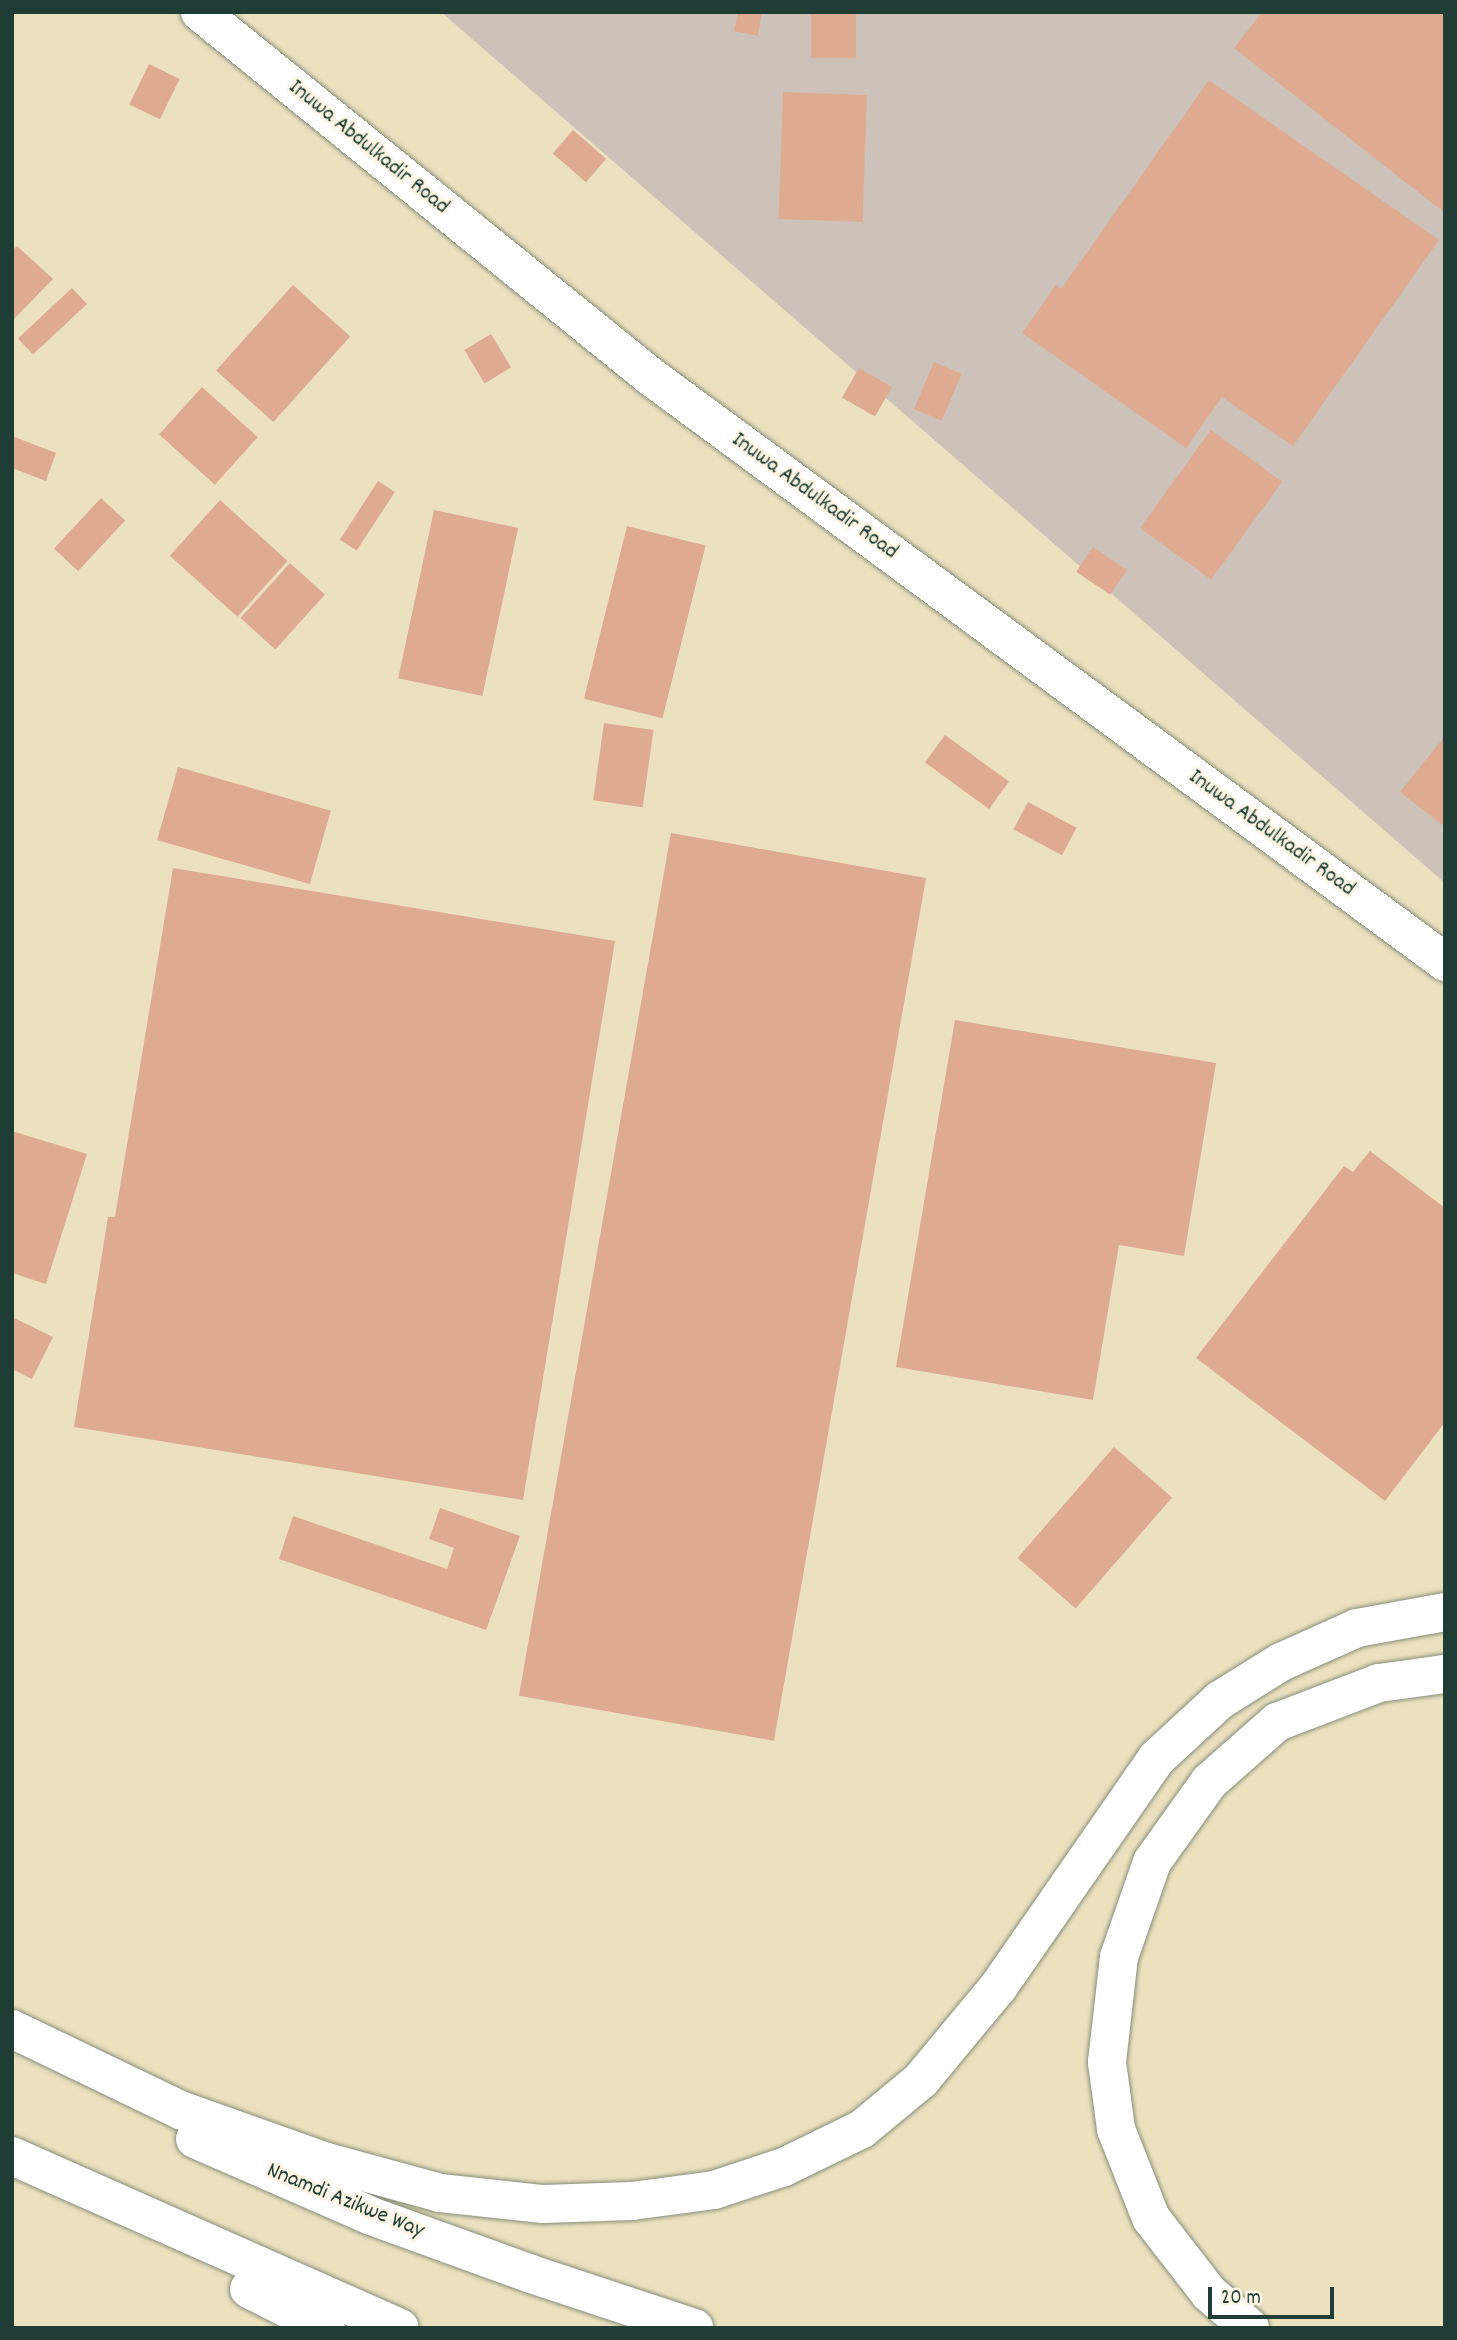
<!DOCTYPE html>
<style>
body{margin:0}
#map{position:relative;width:1457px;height:2340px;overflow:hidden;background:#ece1bf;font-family:Dekko,sans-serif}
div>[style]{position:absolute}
.industrial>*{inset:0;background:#ccc2b9}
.building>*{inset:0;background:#deaa90;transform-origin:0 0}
.roads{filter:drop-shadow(0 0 2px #868f7a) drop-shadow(0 0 2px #868f7a)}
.tertiary>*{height:38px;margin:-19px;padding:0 19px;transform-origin:19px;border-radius:19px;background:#fff}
.trunk>*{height:38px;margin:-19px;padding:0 19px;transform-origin:19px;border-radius:19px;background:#fff}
span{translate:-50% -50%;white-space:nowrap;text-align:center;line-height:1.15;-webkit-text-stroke:6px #fcf5e5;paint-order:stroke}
.street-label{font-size:23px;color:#1f3d34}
.frame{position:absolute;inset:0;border:14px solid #1f3d34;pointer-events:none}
.scale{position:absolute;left:1208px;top:2287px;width:126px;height:32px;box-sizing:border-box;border:4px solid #1f3d34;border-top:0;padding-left:9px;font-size:21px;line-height:24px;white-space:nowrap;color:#1f3d34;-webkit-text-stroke:5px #fcf5e5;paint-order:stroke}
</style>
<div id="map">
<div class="industrial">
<i style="clip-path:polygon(441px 12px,1445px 12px,1445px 883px)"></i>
</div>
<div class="building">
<i style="clip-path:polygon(738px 12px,762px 12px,758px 36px,734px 31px)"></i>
<i style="left:811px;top:12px;width:45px;height:46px"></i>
<i style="clip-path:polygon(1262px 12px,1445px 12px,1445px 213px,1234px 48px)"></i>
<i style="left:149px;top:64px;width:34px;height:45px;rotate:26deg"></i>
<i style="clip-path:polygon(1209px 80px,1439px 240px,1293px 446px,1222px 397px,1186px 448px,1022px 333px,1056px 285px,1061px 289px)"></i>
<i style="left:783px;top:92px;width:84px;height:127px;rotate:2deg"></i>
<i style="left:573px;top:130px;width:44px;height:31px;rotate:41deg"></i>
<i style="clip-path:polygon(17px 246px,53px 279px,12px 321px,12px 251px)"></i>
<i style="left:293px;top:285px;width:77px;height:115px;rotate:42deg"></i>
<i style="left:72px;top:288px;width:22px;height:74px;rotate:47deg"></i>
<i style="left:491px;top:334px;width:39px;height:31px;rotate:59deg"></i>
<i style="left:934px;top:362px;width:30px;height:51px;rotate:23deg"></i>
<i style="left:859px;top:368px;width:38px;height:34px;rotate:30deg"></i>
<i style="left:202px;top:387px;width:75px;height:64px;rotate:42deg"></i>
<i style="left:1211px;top:430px;width:88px;height:121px;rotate:36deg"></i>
<i style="clip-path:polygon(12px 436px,56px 453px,46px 481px,12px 468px)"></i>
<i style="left:378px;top:481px;width:20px;height:70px;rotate:33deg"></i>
<i style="left:101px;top:498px;width:33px;height:69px;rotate:43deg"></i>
<i style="left:220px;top:500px;width:91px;height:75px;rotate:42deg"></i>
<i style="left:434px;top:510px;width:86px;height:172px;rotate:12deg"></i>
<i style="left:627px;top:526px;width:81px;height:178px;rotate:14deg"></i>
<i style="left:1093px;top:547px;width:41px;height:30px;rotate:34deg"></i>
<i style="left:290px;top:563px;width:47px;height:74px;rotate:42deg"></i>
<i style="left:604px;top:723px;width:50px;height:78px;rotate:8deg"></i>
<i style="left:945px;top:735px;width:79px;height:34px;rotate:36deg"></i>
<i style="clip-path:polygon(1445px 736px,1445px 827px,1400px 792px)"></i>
<i style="left:178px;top:767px;width:159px;height:76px;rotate:16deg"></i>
<i style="left:1028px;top:802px;width:55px;height:31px;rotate:28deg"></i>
<i style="left:671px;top:833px;width:259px;height:876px;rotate:10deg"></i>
<i style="clip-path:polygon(173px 868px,615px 941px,523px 1500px,74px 1427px,108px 1217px,115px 1217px)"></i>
<i style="clip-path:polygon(955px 1020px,1216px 1063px,1184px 1256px,1119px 1245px,1093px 1400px,896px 1367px)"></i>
<i style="clip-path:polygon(12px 1131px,87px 1154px,46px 1284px,12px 1273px)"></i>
<i style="clip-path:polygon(1370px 1151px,1445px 1208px,1445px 1422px,1385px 1501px,1196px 1358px,1344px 1166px,1353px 1172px)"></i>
<i style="clip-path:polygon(12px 1317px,53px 1337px,32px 1379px,12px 1369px)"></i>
<i style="left:1114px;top:1447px;width:77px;height:147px;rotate:41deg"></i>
<i style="clip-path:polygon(440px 1508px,520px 1536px,486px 1630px,279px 1559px,293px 1516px,447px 1569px,454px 1548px,429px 1539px)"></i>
</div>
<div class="roads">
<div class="tertiary">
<i style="left:200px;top:12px;width:579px;rotate:38.97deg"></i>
<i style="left:650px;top:376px;width:988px;rotate:36.39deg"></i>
</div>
<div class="trunk">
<i style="left:12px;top:2029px;width:187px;rotate:25.7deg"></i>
<i style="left:180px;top:2110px;width:156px;rotate:19.5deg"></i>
<i style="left:327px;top:2162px;width:117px;rotate:15.3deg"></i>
<i style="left:440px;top:2193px;width:104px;rotate:6.1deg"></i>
<i style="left:543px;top:2204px;width:89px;rotate:-1.9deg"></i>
<i style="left:632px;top:2201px;width:83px;rotate:-7.6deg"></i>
<i style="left:714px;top:2190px;width:74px;rotate:-18.2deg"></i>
<i style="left:784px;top:2167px;width:87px;rotate:-26deg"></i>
<i style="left:862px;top:2129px;width:77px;rotate:-39.7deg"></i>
<i style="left:921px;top:2080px;width:122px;rotate:-50.3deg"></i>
<i style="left:999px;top:1986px;width:276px;rotate:-55.3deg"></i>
<i style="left:1156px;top:1759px;width:87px;rotate:-42.7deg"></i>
<i style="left:1220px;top:1700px;width:72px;rotate:-31.9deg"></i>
<i style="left:1281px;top:1662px;width:83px;rotate:-24.1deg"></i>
<i style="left:1357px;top:1628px;width:89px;rotate:-10.3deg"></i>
<i style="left:195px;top:2139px;width:192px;rotate:23.6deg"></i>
<i style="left:371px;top:2216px;width:170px;rotate:19.9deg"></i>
<i style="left:531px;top:2274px;width:172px;rotate:18.3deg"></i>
<i style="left:12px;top:2156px;width:424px;rotate:23.9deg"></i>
<i style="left:249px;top:2289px;width:86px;rotate:26.9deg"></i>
<i style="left:1250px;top:2328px;width:54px;rotate:-139.5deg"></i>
<i style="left:1209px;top:2293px;width:95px;rotate:-127.7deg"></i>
<i style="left:1151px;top:2218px;width:96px;rotate:-111.5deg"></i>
<i style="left:1116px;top:2129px;width:68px;rotate:-97.7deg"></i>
<i style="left:1107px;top:2062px;width:106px;rotate:-83.5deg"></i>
<i style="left:1119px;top:1957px;width:101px;rotate:-70.8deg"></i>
<i style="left:1152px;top:1862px;width:98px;rotate:-54.5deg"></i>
<i style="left:1209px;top:1782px;width:91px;rotate:-41.4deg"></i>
<i style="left:1277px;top:1722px;width:109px;rotate:-20.9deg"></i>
<i style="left:1379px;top:1683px;width:67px;rotate:-7.8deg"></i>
</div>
</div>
<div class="street-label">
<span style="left:368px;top:148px;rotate:39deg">Inuwa Abdulkadir Road</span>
<span style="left:814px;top:497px;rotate:36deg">Inuwa Abdulkadir Road</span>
<span style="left:1271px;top:834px;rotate:36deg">Inuwa Abdulkadir Road</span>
<span style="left:345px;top:2202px;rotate:22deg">Nnamdi Azikwe Way</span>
</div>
<div class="frame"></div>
<div class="scale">20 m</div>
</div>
